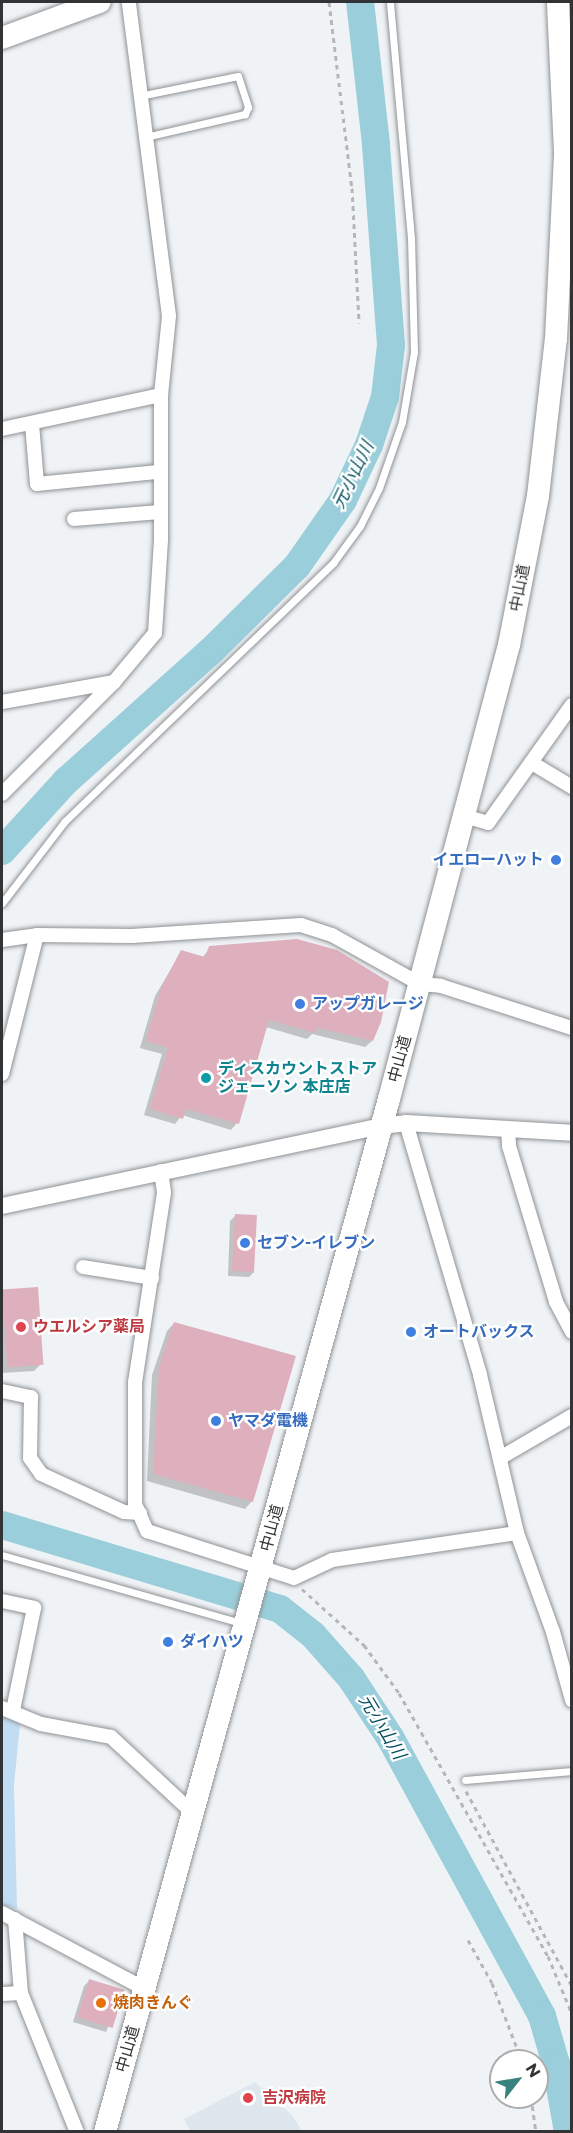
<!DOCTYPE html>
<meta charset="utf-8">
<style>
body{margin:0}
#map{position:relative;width:573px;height:2133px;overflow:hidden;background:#f0f3f6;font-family:Montserrat,"Noto Sans JP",sans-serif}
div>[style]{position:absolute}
.built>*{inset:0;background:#dee6ee}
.green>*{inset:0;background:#c1ddf4}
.shadow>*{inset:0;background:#0003}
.river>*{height:28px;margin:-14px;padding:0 14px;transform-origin:14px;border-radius:14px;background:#9bcedb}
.building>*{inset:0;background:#deb0bd;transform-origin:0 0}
.path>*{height:3px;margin-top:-1.5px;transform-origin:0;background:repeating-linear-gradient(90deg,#b4b7b9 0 4.5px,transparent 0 9px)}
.roads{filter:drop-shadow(0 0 2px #8f9294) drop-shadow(0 0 2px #8f9294)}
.service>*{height:7px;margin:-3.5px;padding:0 3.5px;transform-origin:3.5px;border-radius:3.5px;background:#fff}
.minor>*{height:14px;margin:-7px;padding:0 7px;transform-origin:7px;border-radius:7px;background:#fff}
.tertiary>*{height:16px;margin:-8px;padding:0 8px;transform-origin:8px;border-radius:8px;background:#fff}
.primary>*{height:22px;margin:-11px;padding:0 11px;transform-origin:11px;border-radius:11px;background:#fff}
.trunk>*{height:22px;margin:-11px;padding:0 11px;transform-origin:11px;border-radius:11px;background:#fff}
.dots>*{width:16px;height:16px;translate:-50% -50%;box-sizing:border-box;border:3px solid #fff;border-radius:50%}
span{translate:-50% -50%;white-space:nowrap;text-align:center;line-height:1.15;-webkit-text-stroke:4.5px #fff;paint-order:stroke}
.street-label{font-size:16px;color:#323334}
.shop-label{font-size:16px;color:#366cbe;font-weight:700}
.right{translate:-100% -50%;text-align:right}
.left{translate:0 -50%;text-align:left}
.culture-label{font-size:16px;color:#0d838f;font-weight:700}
.health-label{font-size:16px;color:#be3a42;font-weight:700}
.food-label{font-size:16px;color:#c56008;font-weight:700}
.water-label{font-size:18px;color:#0b5462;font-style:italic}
.frame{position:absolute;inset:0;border:3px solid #323334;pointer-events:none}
.north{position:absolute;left:489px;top:2049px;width:60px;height:60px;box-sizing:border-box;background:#fff;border:2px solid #adadae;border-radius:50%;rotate:59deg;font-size:16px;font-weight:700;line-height:24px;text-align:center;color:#323334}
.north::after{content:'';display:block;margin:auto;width:21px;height:27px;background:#39827f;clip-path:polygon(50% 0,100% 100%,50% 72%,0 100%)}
</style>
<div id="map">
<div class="built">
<i style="clip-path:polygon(255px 2082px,292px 2115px,302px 2131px,190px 2131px,184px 2119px)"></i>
</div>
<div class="green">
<i style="clip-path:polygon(2px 1714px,20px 1725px,14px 1785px,17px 1909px,2px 1905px)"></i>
</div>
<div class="shadow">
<i style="clip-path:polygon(210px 948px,372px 1041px,365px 1047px,312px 1034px,307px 1039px,266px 1027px,237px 1123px,231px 1130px,182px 1115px,175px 1124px,144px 1115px,162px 1054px,140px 1048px,155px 996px,181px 952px,202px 958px)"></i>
<i style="clip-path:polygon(235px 1216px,254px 1272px,249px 1277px,228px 1276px,230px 1221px)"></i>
<i style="clip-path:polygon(36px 1289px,41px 1364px,34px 1371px,2px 1373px,2px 1291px)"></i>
<i style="clip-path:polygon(174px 1323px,252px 1501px,245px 1509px,147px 1481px,152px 1375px,167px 1331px)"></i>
<i style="clip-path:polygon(89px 1981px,122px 1991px,106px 2032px,73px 2022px,84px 1986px)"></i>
</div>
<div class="river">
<i style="left:2px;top:851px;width:95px;rotate:-47.6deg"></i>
<i style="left:66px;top:781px;width:195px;rotate:-41.9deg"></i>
<i style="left:211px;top:651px;width:121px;rotate:-44.7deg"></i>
<i style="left:297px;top:566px;width:80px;rotate:-55.1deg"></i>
<i style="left:343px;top:500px;width:61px;rotate:-64.7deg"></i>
<i style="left:369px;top:445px;width:51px;rotate:-71.6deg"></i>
<i style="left:385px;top:397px;width:52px;rotate:-83.4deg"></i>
<i style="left:391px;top:345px;width:202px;rotate:-94.3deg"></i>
<i style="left:376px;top:144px;width:143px;rotate:-96.4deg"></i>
<i style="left:2px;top:1525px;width:290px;rotate:16.8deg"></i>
<i style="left:280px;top:1609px;width:42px;rotate:38.2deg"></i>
<i style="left:313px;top:1635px;width:57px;rotate:48.5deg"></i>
<i style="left:351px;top:1678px;width:73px;rotate:56.7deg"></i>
<i style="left:391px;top:1739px;width:315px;rotate:61.4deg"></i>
<i style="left:542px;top:2016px;width:50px;rotate:73.7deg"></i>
<i style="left:556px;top:2064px;width:69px;rotate:80deg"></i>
</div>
<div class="building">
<i style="clip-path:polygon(297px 939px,337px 950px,389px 982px,381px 1022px,373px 1041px,318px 1028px,315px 1033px,269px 1020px,239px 1124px,186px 1109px,183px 1119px,150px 1109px,168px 1048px,146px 1041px,161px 988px,181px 950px,205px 957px,209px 946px)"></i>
<i style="left:235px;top:1214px;width:22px;height:57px;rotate:3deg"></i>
<i style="left:38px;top:1287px;width:78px;height:36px;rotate:86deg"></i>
<i style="clip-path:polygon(174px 1322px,296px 1356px,253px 1502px,153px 1474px,159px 1367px)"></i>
<i style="left:89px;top:1979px;width:37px;height:40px;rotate:17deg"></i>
</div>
<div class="path">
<i style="left:329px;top:2px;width:187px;rotate:83deg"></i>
<i style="left:352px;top:188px;width:135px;rotate:87deg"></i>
<i style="left:302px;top:1589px;width:84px;rotate:42.1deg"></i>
<i style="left:364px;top:1645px;width:59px;rotate:53.9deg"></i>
<i style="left:399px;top:1693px;width:302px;rotate:60.5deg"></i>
<i style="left:548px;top:1956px;width:63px;rotate:67.5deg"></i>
<i style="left:466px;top:1791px;width:222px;rotate:61.5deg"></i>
<i style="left:468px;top:1940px;width:49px;rotate:60.8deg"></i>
<i style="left:492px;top:1983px;width:84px;rotate:69deg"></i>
<i style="left:531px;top:2097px;width:35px;rotate:82deg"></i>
</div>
<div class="roads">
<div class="service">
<i style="left:139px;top:96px;width:101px;rotate:-11.4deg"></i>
<i style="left:238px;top:76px;width:33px;rotate:72deg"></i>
<i style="left:248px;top:107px;width:8px;rotate:113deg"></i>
<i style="left:245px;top:114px;width:103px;rotate:167deg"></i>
<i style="left:2px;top:903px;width:103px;rotate:-52.5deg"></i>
<i style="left:65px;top:821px;width:372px;rotate:-43.9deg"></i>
<i style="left:333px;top:563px;width:46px;rotate:-53.9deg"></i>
<i style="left:360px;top:526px;width:42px;rotate:-63.4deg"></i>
<i style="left:379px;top:488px;width:70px;rotate:-70.8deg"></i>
<i style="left:402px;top:422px;width:71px;rotate:-80.3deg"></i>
<i style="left:414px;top:352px;width:114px;rotate:-91.5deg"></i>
<i style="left:411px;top:238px;width:237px;rotate:-95.1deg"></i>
<i style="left:2px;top:1555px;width:248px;rotate:15.9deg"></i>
<i style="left:465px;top:1780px;width:107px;rotate:-4.8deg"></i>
</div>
<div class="minor">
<i style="left:32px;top:424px;width:60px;rotate:85.2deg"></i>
<i style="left:37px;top:484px;width:122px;rotate:-5.7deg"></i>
<i style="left:2px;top:429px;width:163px;rotate:-12.1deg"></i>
<i style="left:74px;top:519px;width:86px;rotate:-4.7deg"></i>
<i style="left:2px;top:702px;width:114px;rotate:-10.1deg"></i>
<i style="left:532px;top:763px;width:47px;rotate:31deg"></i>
<i style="left:2px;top:794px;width:158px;rotate:-45deg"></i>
<i style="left:114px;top:682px;width:64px;rotate:-50.1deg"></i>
<i style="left:155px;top:633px;width:94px;rotate:-86.3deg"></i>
<i style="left:161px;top:539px;width:144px;rotate:-90deg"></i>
<i style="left:161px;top:395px;width:79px;rotate:-84.2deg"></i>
<i style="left:169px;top:316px;width:317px;rotate:-97.3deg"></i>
<i style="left:464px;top:816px;width:25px;rotate:16deg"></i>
<i style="left:488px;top:823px;width:145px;rotate:-54.6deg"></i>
<i style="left:2px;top:940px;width:35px;rotate:-8deg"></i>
<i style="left:2px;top:1074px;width:143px;rotate:-75.9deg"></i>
<i style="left:37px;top:935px;width:95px;rotate:0.6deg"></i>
<i style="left:132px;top:936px;width:169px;rotate:-3.7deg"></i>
<i style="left:301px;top:925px;width:33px;rotate:18deg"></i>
<i style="left:332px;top:935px;width:101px;rotate:29.1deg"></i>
<i style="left:420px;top:984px;width:21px;rotate:5deg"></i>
<i style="left:441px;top:986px;width:138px;rotate:17.8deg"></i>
<i style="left:406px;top:1123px;width:263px;rotate:73.6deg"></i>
<i style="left:480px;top:1375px;width:162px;rotate:76.8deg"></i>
<i style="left:517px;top:1533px;width:105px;rotate:70deg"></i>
<i style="left:553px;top:1632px;width:71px;rotate:74.4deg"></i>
<i style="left:508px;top:1130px;width:16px;rotate:86deg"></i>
<i style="left:509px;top:1146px;width:163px;rotate:73.2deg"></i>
<i style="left:556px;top:1302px;width:34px;rotate:62deg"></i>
<i style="left:161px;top:1171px;width:22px;rotate:82deg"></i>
<i style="left:164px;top:1193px;width:191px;rotate:98.7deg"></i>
<i style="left:135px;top:1382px;width:122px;rotate:90deg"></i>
<i style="left:135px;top:1504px;width:30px;rotate:66deg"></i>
<i style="left:147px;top:1531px;width:154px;rotate:17.7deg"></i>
<i style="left:294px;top:1578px;width:42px;rotate:-25.3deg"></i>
<i style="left:332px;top:1560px;width:187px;rotate:-8.3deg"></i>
<i style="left:83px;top:1267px;width:70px;rotate:9.1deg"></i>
<i style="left:2px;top:1391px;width:30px;rotate:12deg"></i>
<i style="left:31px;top:1397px;width:61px;rotate:90.9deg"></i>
<i style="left:30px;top:1458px;width:19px;rotate:55deg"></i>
<i style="left:41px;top:1474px;width:91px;rotate:24.6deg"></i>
<i style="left:124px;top:1512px;width:16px;rotate:4deg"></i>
<i style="left:500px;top:1458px;width:83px;rotate:-30.3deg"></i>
<i style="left:2px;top:1601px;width:33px;rotate:12deg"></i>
<i style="left:34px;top:1608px;width:104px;rotate:101.6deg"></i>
<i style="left:2px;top:1708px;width:42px;rotate:22.3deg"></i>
<i style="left:41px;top:1724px;width:71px;rotate:10.5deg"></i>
<i style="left:111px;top:1737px;width:113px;rotate:42.9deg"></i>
<i style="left:2px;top:1913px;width:162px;rotate:28deg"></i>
<i style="left:15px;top:1919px;width:74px;rotate:85.4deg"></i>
<i style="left:21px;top:1993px;width:150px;rotate:68.1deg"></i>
<i style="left:2px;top:1994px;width:19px;rotate:-3deg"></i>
</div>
<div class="tertiary">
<i style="left:2px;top:1206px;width:388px;rotate:-11.9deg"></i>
<i style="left:382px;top:1126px;width:24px;rotate:-7deg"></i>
<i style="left:406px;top:1123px;width:166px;rotate:3.4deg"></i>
</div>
<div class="primary">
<i style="left:2px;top:38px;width:104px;rotate:-20.2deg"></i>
</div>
<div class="trunk">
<i style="left:105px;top:2132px;width:1071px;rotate:-74.63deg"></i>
<i style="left:389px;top:1099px;width:470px;rotate:-75.2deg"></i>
<i style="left:509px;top:645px;width:152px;rotate:-79deg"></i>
<i style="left:538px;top:496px;width:158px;rotate:-83.5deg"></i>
<i style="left:556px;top:339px;width:187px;rotate:-87.2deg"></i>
<i style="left:565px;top:152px;width:150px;rotate:-92.7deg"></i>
</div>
</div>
<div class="dots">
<i style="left:556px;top:860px;background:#3f7fe0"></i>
<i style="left:300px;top:1004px;background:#3f7fe0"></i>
<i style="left:206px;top:1078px;background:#0f9aa8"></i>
<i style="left:245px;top:1243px;background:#3f7fe0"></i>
<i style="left:21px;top:1327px;background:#e0444e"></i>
<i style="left:411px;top:1332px;background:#3f7fe0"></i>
<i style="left:216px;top:1421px;background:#3f7fe0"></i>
<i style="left:168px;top:1642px;background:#3f7fe0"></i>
<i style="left:101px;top:2003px;background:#e8710a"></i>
<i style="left:248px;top:2098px;background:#e0444e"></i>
</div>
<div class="street-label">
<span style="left:520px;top:588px;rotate:-79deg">中山道</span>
<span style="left:400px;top:1059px;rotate:-75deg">中山道</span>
<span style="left:272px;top:1528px;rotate:-75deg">中山道</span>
<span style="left:128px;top:2049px;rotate:-74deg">中山道</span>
</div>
<div class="shop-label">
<span class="right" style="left:544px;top:860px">イエローハット</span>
<span class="left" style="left:312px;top:1004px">アップガレージ</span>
<span class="left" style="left:257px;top:1243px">セブン-イレブン</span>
<span class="left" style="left:423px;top:1332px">オートバックス</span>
<span class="left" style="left:228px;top:1421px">ヤマダ電機</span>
<span class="left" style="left:180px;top:1642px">ダイハツ</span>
</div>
<div class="culture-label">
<span class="left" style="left:218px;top:1078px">ディスカウントストア<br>ジェーソン 本庄店</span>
</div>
<div class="health-label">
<span class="left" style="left:33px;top:1327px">ウエルシア薬局</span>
<span class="left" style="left:262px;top:2098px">吉沢病院</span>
</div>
<div class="food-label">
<span class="left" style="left:113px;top:2003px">焼肉きんぐ</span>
</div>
<div class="water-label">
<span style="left:353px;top:475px;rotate:-64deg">元小山川</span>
<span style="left:382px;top:1727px;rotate:59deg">元小山川</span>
</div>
<div class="frame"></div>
<div class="north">N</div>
</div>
